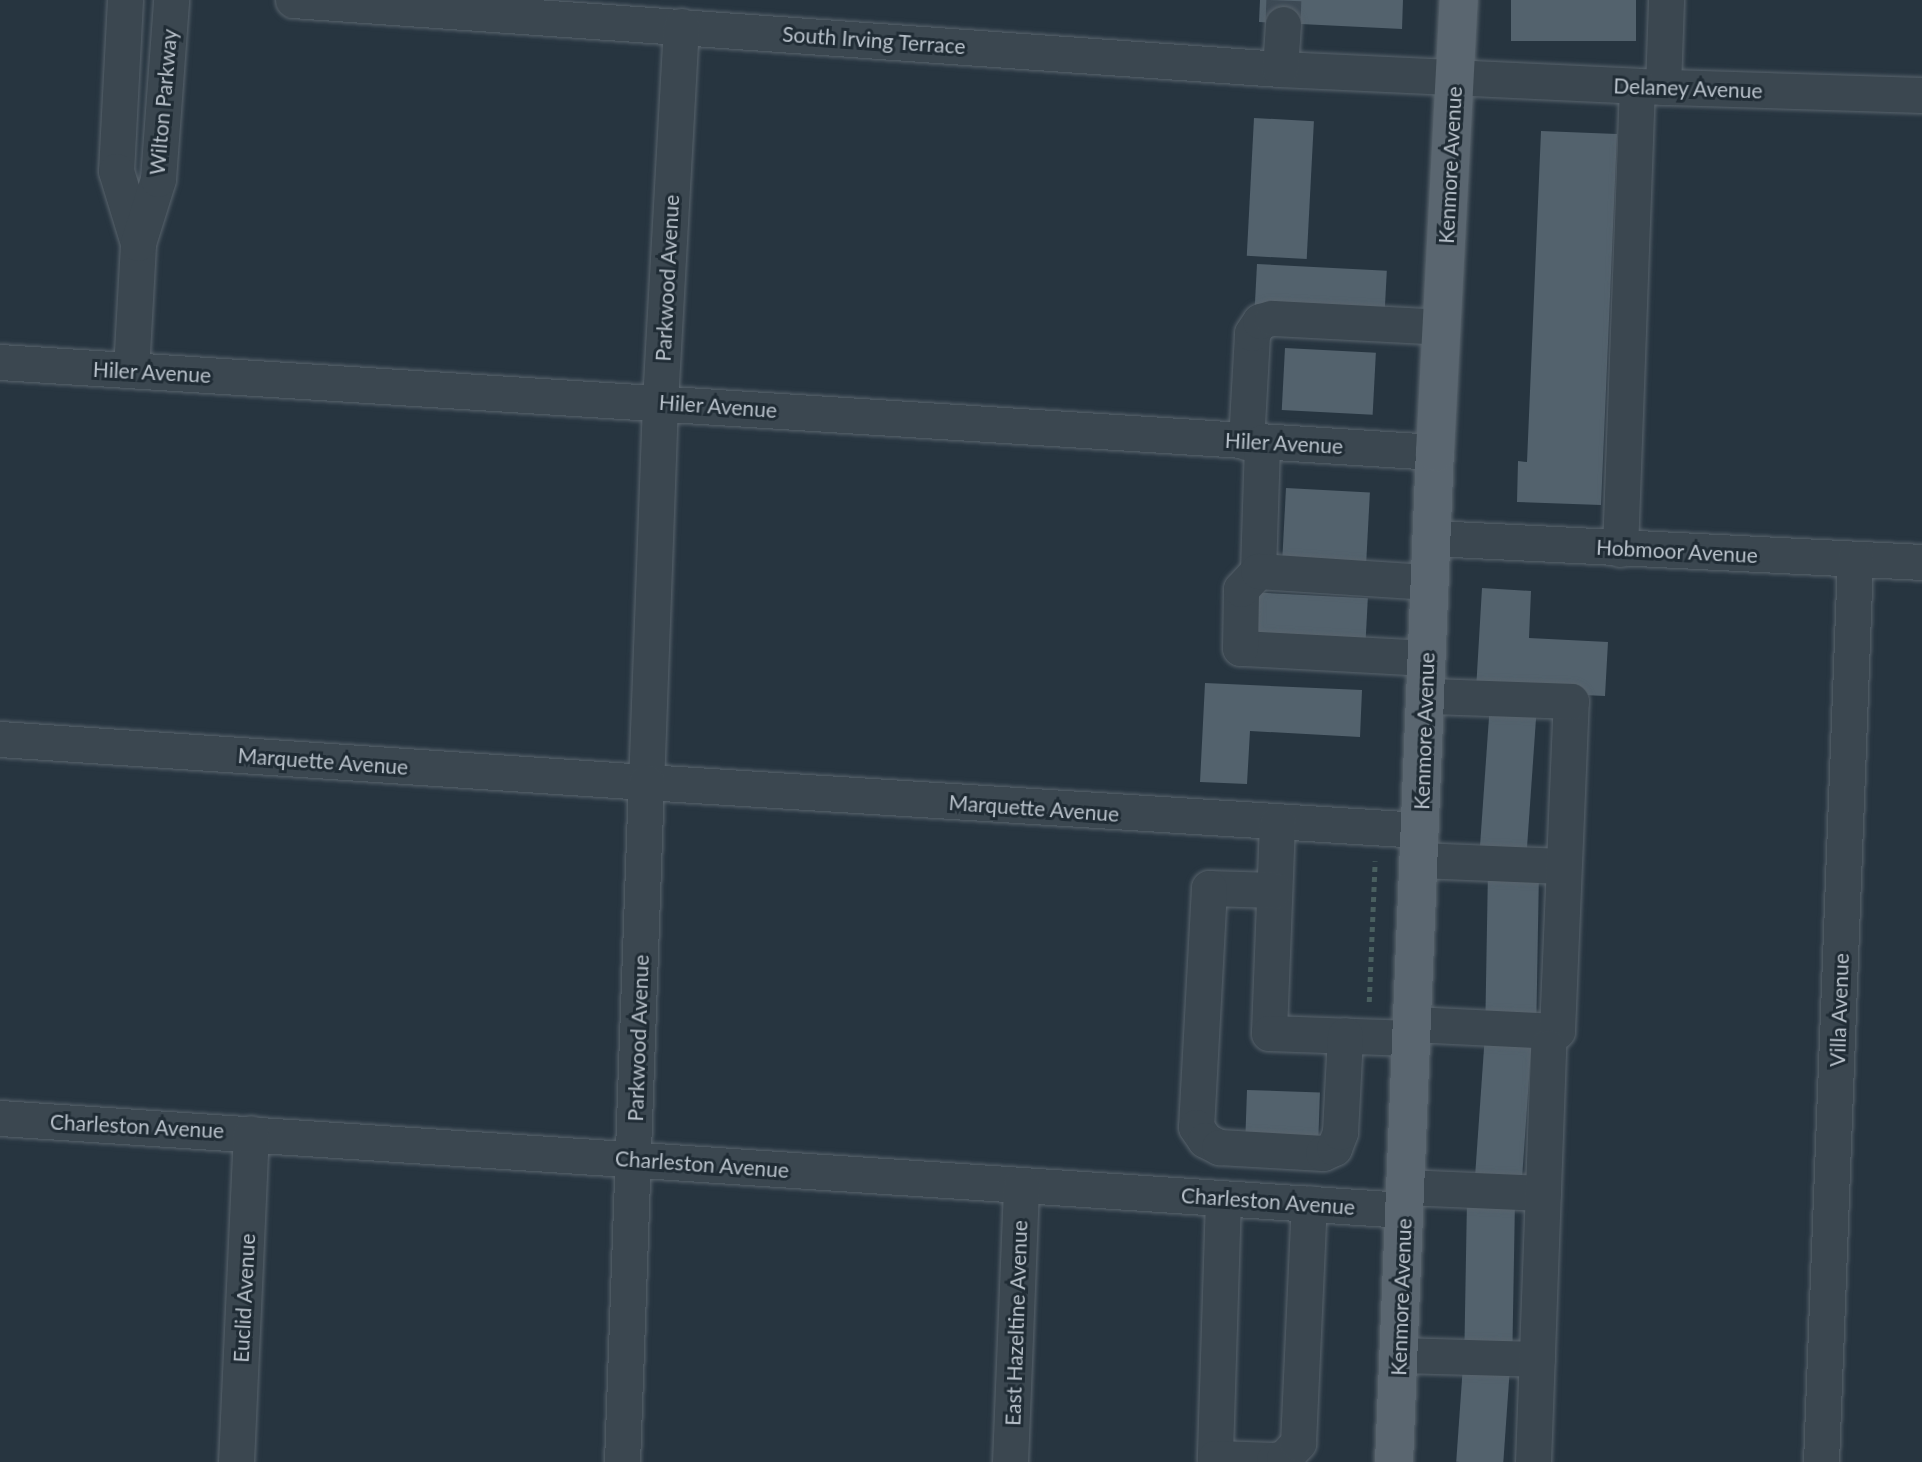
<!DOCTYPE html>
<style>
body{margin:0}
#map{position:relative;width:1922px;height:1462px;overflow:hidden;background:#273540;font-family:Lato,sans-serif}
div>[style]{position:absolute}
.building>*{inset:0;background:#53626d;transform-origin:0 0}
.minor-tunnel>*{height:35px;margin-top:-17.5px;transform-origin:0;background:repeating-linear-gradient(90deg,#3d4a55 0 35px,transparent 0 53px)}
.path>*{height:4.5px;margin-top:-2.25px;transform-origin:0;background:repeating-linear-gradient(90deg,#495f5f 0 5px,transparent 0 10px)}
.roads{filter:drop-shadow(0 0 2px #59646d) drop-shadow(0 0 2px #59646d)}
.minor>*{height:35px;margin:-17.5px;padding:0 17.5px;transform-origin:17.5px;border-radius:17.5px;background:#3b4750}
.major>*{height:38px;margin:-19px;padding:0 19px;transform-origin:19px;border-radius:19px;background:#5a6670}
span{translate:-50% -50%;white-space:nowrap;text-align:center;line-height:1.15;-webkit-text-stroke:6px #202c35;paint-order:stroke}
.street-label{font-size:21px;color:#b8c1ca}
</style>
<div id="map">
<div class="building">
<i style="clip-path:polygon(1260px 0,1403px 0,1402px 29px,1259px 22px)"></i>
<i style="left:1511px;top:0;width:125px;height:41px"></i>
<i style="left:1254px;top:118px;width:60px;height:138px;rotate:3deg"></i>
<i style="clip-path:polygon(1541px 131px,1617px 134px,1601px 505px,1517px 502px,1518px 461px,1527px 462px)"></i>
<i style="left:1257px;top:264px;width:130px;height:42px;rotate:3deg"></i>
<i style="left:1285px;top:348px;width:91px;height:62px;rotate:3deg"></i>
<i style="left:1286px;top:488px;width:84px;height:71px;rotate:3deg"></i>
<i style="clip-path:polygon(1482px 588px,1531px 591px,1529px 638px,1608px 642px,1605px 696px,1476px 690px)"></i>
<i style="left:1247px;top:592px;width:121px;height:41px;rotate:3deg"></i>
<i style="clip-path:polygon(1205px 683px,1362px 690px,1360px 737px,1250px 731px,1247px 784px,1200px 782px)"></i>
<i style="left:1490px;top:703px;width:47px;height:153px;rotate:4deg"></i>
<i style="left:1488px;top:869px;width:51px;height:152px;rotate:1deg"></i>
<i style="left:1485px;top:1034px;width:47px;height:149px;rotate:4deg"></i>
<i style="left:1247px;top:1090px;width:73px;height:49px;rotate:2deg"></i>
<i style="left:1467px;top:1199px;width:48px;height:152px;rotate:1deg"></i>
<i style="left:1463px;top:1365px;width:47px;height:97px;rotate:4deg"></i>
</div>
<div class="minor-tunnel">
<i style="left:1283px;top:24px;width:24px;rotate:-88deg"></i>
</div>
<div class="path">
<i style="left:1369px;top:1002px;width:141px;rotate:-87.6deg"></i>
</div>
<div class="roads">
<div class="minor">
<i style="left:125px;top:0;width:171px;rotate:93deg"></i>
<i style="left:116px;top:171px;width:75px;rotate:73deg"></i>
<i style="left:293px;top:0;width:989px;rotate:4deg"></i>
<i style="left:1280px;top:69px;width:357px;rotate:2.7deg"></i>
<i style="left:1637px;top:86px;width:285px;rotate:1.8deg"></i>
<i style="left:681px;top:26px;width:378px;rotate:93.2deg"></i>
<i style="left:660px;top:403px;width:379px;rotate:92.1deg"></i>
<i style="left:646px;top:782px;width:775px;rotate:3.55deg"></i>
<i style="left:1280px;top:69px;width:45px;rotate:-86.2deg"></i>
<i style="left:1663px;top:87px;width:87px;rotate:-88deg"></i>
<i style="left:0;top:362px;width:1438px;rotate:3.59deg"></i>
<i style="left:131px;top:370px;width:127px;rotate:-86.8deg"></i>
<i style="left:138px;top:243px;width:67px;rotate:-72.6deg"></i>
<i style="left:158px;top:179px;width:179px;rotate:-85.8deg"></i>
<i style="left:1246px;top:442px;width:109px;rotate:-86.8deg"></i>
<i style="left:1252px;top:333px;width:14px;rotate:-56deg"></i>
<i style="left:1260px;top:321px;width:12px;rotate:-14deg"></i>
<i style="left:1272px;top:318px;width:170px;rotate:3deg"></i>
<i style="left:1432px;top:538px;width:491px;rotate:2.8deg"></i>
<i style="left:1620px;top:549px;width:463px;rotate:-87.9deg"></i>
<i style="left:1258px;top:571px;width:129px;rotate:-88.2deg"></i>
<i style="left:1427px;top:658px;width:187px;rotate:-176.9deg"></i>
<i style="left:1240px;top:648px;width:59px;rotate:-89deg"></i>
<i style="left:1241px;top:589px;width:25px;rotate:-47deg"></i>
<i style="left:1258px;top:571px;width:172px;rotate:3.7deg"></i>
<i style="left:0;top:739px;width:647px;rotate:3.81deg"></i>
<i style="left:646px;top:782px;width:680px;rotate:92.02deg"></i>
<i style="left:1277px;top:823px;width:210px;rotate:92.2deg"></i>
<i style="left:1269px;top:1033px;width:142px;rotate:2deg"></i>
<i style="left:1419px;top:860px;width:144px;rotate:2.4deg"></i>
<i style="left:1274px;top:890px;width:65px;rotate:-178.2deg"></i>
<i style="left:1209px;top:888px;width:239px;rotate:93.1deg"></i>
<i style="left:1196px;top:1127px;width:16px;rotate:55deg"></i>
<i style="left:1205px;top:1140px;width:16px;rotate:27deg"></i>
<i style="left:1219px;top:1147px;width:104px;rotate:3.3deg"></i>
<i style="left:1323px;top:1153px;width:12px;rotate:-24deg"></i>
<i style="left:1334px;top:1148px;width:17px;rotate:-69deg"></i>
<i style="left:1340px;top:1132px;width:97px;rotate:-87deg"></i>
<i style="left:1412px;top:1024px;width:145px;rotate:2.8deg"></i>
<i style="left:1557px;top:1031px;width:330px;rotate:-87.6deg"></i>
<i style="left:1571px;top:701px;width:145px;rotate:-178deg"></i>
<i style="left:0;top:1118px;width:1408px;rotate:3.75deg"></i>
<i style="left:1405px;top:1187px;width:138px;rotate:2.5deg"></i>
<i style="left:1223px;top:1198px;width:260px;rotate:91.8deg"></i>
<i style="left:1215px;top:1458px;width:59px;rotate:1.9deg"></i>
<i style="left:1274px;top:1460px;width:10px;rotate:-11deg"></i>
<i style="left:1284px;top:1458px;width:21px;rotate:-47deg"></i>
<i style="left:1298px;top:1443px;width:240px;rotate:-87.4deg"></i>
<i style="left:1398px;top:1355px;width:139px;rotate:1.6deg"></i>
<i style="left:236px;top:1462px;width:329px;rotate:-87.4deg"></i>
<i style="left:1010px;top:1462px;width:277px;rotate:-87.7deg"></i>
<i style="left:1533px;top:1462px;width:415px;rotate:-87.9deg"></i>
<i style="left:1821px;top:1462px;width:904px;rotate:-87.84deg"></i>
</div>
<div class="major">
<i style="left:1394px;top:1462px;width:1011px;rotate:-87.68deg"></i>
<i style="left:1435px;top:452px;width:453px;rotate:-87deg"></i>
</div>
</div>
<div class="street-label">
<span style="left:874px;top:40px;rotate:4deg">South Irving Terrace</span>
<span style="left:1688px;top:88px;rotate:2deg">Delaney Avenue</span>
<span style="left:163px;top:102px;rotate:-85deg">Wilton Parkway</span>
<span style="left:1450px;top:165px;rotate:-87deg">Kenmore Avenue</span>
<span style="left:667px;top:278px;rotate:-87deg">Parkwood Avenue</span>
<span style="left:152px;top:372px;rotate:3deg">Hiler Avenue</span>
<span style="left:718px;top:406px;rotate:4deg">Hiler Avenue</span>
<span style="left:1284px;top:443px;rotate:3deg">Hiler Avenue</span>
<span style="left:1677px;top:551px;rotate:3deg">Hobmoor Avenue</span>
<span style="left:1424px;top:731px;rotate:-88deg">Kenmore Avenue</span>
<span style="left:323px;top:761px;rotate:4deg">Marquette Avenue</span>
<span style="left:1034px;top:808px;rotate:4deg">Marquette Avenue</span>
<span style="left:1839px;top:1010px;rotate:-88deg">Villa Avenue</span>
<span style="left:638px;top:1038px;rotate:-88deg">Parkwood Avenue</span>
<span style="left:137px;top:1126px;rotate:3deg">Charleston Avenue</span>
<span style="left:702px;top:1164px;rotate:4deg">Charleston Avenue</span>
<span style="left:1268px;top:1201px;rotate:4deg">Charleston Avenue</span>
<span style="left:1401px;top:1297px;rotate:-88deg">Kenmore Avenue</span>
<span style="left:244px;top:1298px;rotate:-87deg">Euclid Avenue</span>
<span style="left:1016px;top:1323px;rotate:-88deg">East Hazeltine Avenue</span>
</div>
</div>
